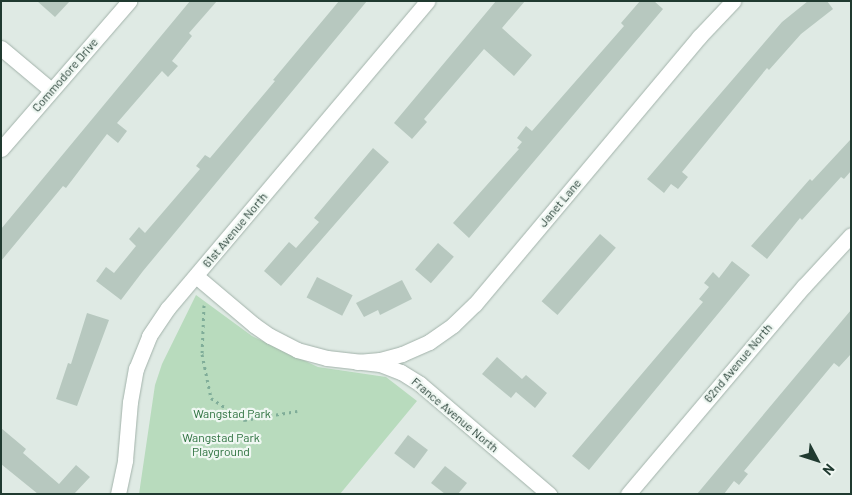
<!DOCTYPE html>
<style>
body{margin:0}
#map{position:relative;width:852px;height:495px;overflow:hidden;background:#dfeae4;font-family:Barlow,sans-serif}
div>[style]{position:absolute}
.green>*{inset:0;background:#b8dbbd}
.building>*{inset:0;background:#b7c8bf;transform-origin:0 0}
.path>*{height:3px;margin-top:-1.5px;transform-origin:0;background:repeating-linear-gradient(90deg,#80ad99 0 2.5px,transparent 0 6.5px)}
.roads{filter:drop-shadow(0 0 1px #a2b2aa) drop-shadow(0 0 1px #a2b2aa)}
.minor>*{height:15px;margin:-7.5px;padding:0 7.5px;transform-origin:7.5px;border-radius:7.5px;background:#fff}
span{translate:-50% -50%;white-space:nowrap;text-align:center;line-height:1.15;-webkit-text-stroke:4.5px #eff7f2;paint-order:stroke}
.street-label{font-size:12px;color:#203a30}
.park-label{font-size:12px;color:#2b703d}
.frame{position:absolute;inset:0;border:2px solid #203a30;pointer-events:none}
.north{position:absolute;left:792px;top:435px;width:50px;height:50px;-webkit-text-stroke:4px #eff7f2;paint-order:stroke;rotate:130deg;font-size:14px;font-weight:700;line-height:20px;text-align:center;color:#203a30}
.north::after{content:'';display:block;margin:auto;width:18px;height:22px;background:#203a30;clip-path:polygon(50% 0,100% 100%,50% 72%,0 100%)}
</style>
<div id="map">
<div class="green">
<i style="clip-path:polygon(196px 295px,252px 336px,318px 367px,386px 377px,417px 401px,340px 494px,139px 494px,155px 385px,162px 364px)"></i>
</div>
<div class="building">
<i style="clip-path:polygon(37px 1px,70px 1px,55px 17px)"></i>
<i style="clip-path:polygon(190px 1px,217px 1px,189px 33px,192px 36px,172px 61px,178px 66px,168px 77px,162px 71px,117px 123px,127px 131px,118px 143px,107px 134px,66px 188px,63px 186px,1px 261px,1px 229px)"></i>
<i style="clip-path:polygon(339px 1px,367px 1px,143px 271px,121px 300px,96px 281px,106px 267px,114px 273px,136px 246px,129px 239px,139px 227px,145px 233px,200px 169px,196px 166px,205px 155px,210px 158px,275px 81px,273px 80px)"></i>
<i style="clip-path:polygon(496px 1px,525px 1px,502px 28px,532px 55px,514px 76px,484px 49px,424px 119px,427px 122px,412px 139px,394px 123px)"></i>
<i style="clip-path:polygon(640px 1px,654px 1px,663px 9px,469px 238px,453px 223px,519px 149px,517px 148px,522px 142px,517px 138px,526px 126px,532px 131px,624px 26px,621px 23px)"></i>
<i style="clip-path:polygon(808px 1px,827px 1px,833px 9px,801px 34px,769px 70px,767px 68px,682px 172px,688px 177px,678px 189px,671px 184px,664px 193px,647px 179px,782px 22px)"></i>
<i style="clip-path:polygon(851px 139px,851px 171px,844px 179px,841px 177px,802px 220px,800px 218px,767px 259px,751px 246px,810px 179px,812px 181px)"></i>
<i style="clip-path:polygon(373px 148px,389px 162px,281px 286px,264px 271px,289px 242px,296px 248px,319px 222px,314px 218px)"></i>
<i style="left:600px;top:234px;width:21px;height:89px;rotate:41deg"></i>
<i style="left:438px;top:243px;width:21px;height:35px;rotate:41deg"></i>
<i style="clip-path:polygon(732px 261px,750px 275px,589px 470px,572px 456px,703px 302px,699px 299px,709px 287px,704px 283px,713px 272px,719px 278px)"></i>
<i style="left:317px;top:277px;width:40px;height:23px;rotate:27deg"></i>
<i style="clip-path:polygon(402px 280px,412px 299px,380px 315px,378px 310px,364px 317px,356px 303px)"></i>
<i style="clip-path:polygon(851px 310px,851px 354px,839px 367px,834px 363px,744px 471px,748px 474px,739px 485px,734px 481px,724px 494px,697px 494px)"></i>
<i style="clip-path:polygon(87px 313px,109px 320px,77px 406px,56px 399px,68px 363px,71px 364px)"></i>
<i style="clip-path:polygon(497px 357px,522px 379px,526px 375px,547px 393px,535px 408px,516px 392px,511px 398px,482px 374px)"></i>
<i style="clip-path:polygon(1px 428px,26px 449px,23px 453px,59px 484px,76px 465px,90px 477px,74px 494px,38px 494px,1px 464px)"></i>
<i style="left:408px;top:435px;width:25px;height:23px;rotate:37deg"></i>
<i style="clip-path:polygon(445px 466px,467px 483px,458px 494px,445px 494px,431px 483px)"></i>
</div>
<div class="path">
<i style="left:204px;top:305px;width:49px;rotate:92.3deg"></i>
<i style="left:202px;top:354px;width:45px;rotate:78.4deg"></i>
<i style="left:211px;top:398px;width:40px;rotate:34deg"></i>
<i style="left:244px;top:420px;width:54px;rotate:-9.6deg"></i>
</div>
<div class="roads">
<div class="minor">
<i style="left:1px;top:48px;width:65px;rotate:40deg"></i>
<i style="left:1px;top:149px;width:196px;rotate:-49.1deg"></i>
<i style="left:196px;top:276px;width:76px;rotate:40.2deg"></i>
<i style="left:254px;top:325px;width:19px;rotate:35deg"></i>
<i style="left:270px;top:336px;width:30px;rotate:27deg"></i>
<i style="left:297px;top:350px;width:31px;rotate:15deg"></i>
<i style="left:327px;top:358px;width:53px;rotate:6.5deg"></i>
<i style="left:380px;top:364px;width:22px;rotate:21deg"></i>
<i style="left:401px;top:372px;width:22px;rotate:32deg"></i>
<i style="left:420px;top:384px;width:170px;rotate:40.5deg"></i>
<i style="left:357px;top:362px;width:23px;rotate:-5deg"></i>
<i style="left:380px;top:360px;width:23px;rotate:-15deg"></i>
<i style="left:402px;top:354px;width:30px;rotate:-24deg"></i>
<i style="left:429px;top:342px;width:29px;rotate:-35deg"></i>
<i style="left:453px;top:325px;width:30px;rotate:-44deg"></i>
<i style="left:475px;top:304px;width:349px;rotate:-50deg"></i>
<i style="left:699px;top:37px;width:50px;rotate:-46.6deg"></i>
<i style="left:118px;top:494px;width:35px;rotate:-78deg"></i>
<i style="left:125px;top:460px;width:58px;rotate:-85.1deg"></i>
<i style="left:130px;top:402px;width:34px;rotate:-80deg"></i>
<i style="left:136px;top:369px;width:35px;rotate:-68deg"></i>
<i style="left:149px;top:336px;width:34px;rotate:-56deg"></i>
<i style="left:168px;top:308px;width:402px;rotate:-49.8deg"></i>
<i style="left:628px;top:494px;width:272px;rotate:-49.8deg"></i>
<i style="left:804px;top:286px;width:69px;rotate:-47.3deg"></i>
</div>
</div>
<div class="street-label">
<span style="left:65px;top:75px;rotate:-49deg">Commodore Drive</span>
<span style="left:560px;top:203px;rotate:-50deg">Janet Lane</span>
<span style="left:235px;top:230px;rotate:-50deg">61st Avenue North</span>
<span style="left:738px;top:363px;rotate:-50deg">62nd Avenue North</span>
<span style="left:455px;top:415px;rotate:40deg">France Avenue North</span>
</div>
<div class="park-label">
<span style="left:232px;top:414px">Wangstad Park</span>
<span style="left:221px;top:445px">Wangstad Park<br>Playground</span>
</div>
<div class="frame"></div>
<div class="north">N</div>
</div>
